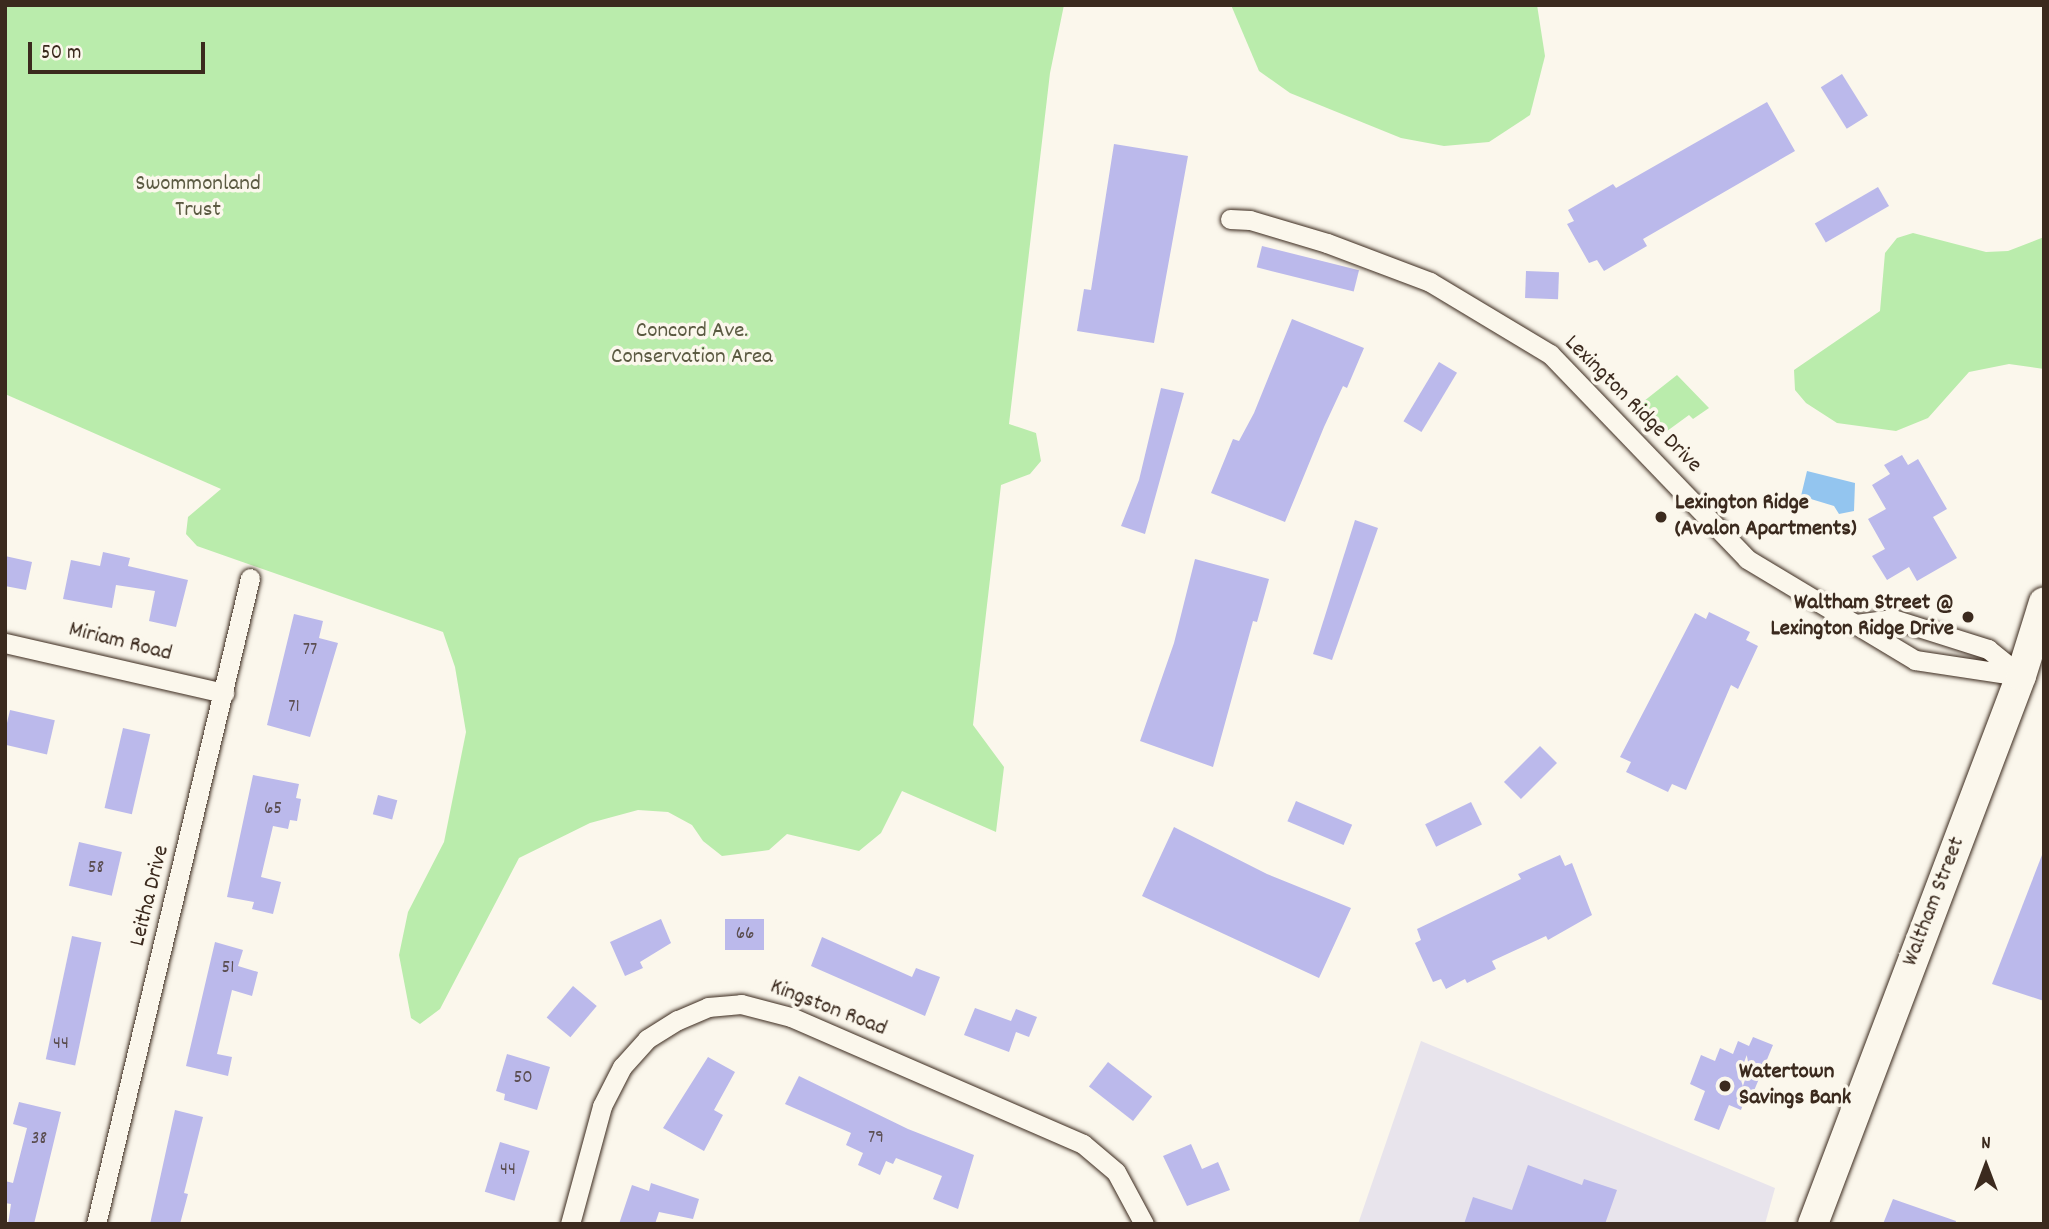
<!DOCTYPE html>
<style>
body{margin:0}
#map{position:relative;width:2049px;height:1229px;overflow:hidden;background:#fbf7ec;font-family:Dekko,sans-serif}
div>[style]{position:absolute}
.built>*{inset:0;background:#e8e4ec}
.green>*{inset:0;background:#baecac}
.water>*{inset:0;background:#93c5ef}
.building>*{inset:0;background:#bbb9eb;transform-origin:0 0}
.roads{filter:drop-shadow(0 0 2px #3b2a1e) drop-shadow(0 0 2px #3b2a1e)}
.minor>*{height:19px;margin:-9.5px;padding:0 9.5px;transform-origin:9.5px;border-radius:9.5px;background:#fbf7ec}
.primary>*{height:30px;margin:-15px;padding:0 15px;transform-origin:15px;border-radius:15px;background:#fbf7ec}
.dots>*{width:19px;height:19px;translate:-50% -50%;box-sizing:border-box;border:4px solid #fbf7ec;border-radius:50%}
span{translate:-50% -50%;white-space:nowrap;text-align:center;line-height:1.15;-webkit-text-stroke:7px #fbf7ec;paint-order:stroke}
.number-label{font-size:19px;color:#5b4e51}
.number-label span{-webkit-text-stroke-width:0}
.park-label{font-size:23px;color:#5b5a42}
.street-label{font-size:23px;color:#3b2a1e}
.poi-label{font-size:23px;color:#3b2a1e;font-weight:700}
.left{translate:0 -50%;text-align:left}
.right{translate:-100% -50%;text-align:right}
.frame{position:absolute;inset:0;border:7px solid #3b2a1e;pointer-events:none}
.north{position:absolute;left:1951px;top:1131px;width:70px;height:70px;-webkit-text-stroke:5px #fbf7ec;paint-order:stroke;rotate:0deg;font-size:19px;font-weight:700;line-height:28px;text-align:center;color:#3b2a1e}
.north::after{content:'';display:block;margin:auto;width:24px;height:32px;background:#3b2a1e;clip-path:polygon(50% 0,100% 100%,50% 72%,0 100%)}
.scale{position:absolute;left:28px;top:42px;width:177px;height:32px;box-sizing:border-box;border:4px solid #3b2a1e;border-top:0;padding-left:9px;font-size:21px;line-height:24px;white-space:nowrap;color:#3b2a1e;-webkit-text-stroke:5px #fbf7ec;paint-order:stroke}
</style>
<div id="map">
<div class="built">
<i style="clip-path:polygon(1421px 1041px,1775px 1188px,1765px 1224px,1358px 1224px)"></i>
</div>
<div class="green">
<i style="clip-path:polygon(5px 5px,1064px 5px,1050px 73px,1009px 424px,1036px 433px,1041px 461px,1030px 474px,1001px 485px,973px 725px,1004px 767px,996px 832px,902px 791px,881px 833px,859px 851px,787px 834px,769px 850px,722px 856px,703px 841px,692px 825px,668px 812px,638px 810px,590px 823px,519px 858px,440px 1009px,420px 1024px,411px 1018px,399px 955px,408px 912px,444px 842px,466px 732px,455px 667px,443px 632px,197px 546px,186px 534px,188px 517px,221px 489px,5px 394px)"></i>
<i style="clip-path:polygon(1231px 5px,1537px 5px,1545px 56px,1530px 115px,1489px 142px,1444px 146px,1401px 138px,1290px 93px,1259px 71px)"></i>
<i style="clip-path:polygon(1913px 233px,1986px 252px,2008px 251px,2044px 237px,2044px 369px,2009px 364px,1969px 372px,1928px 418px,1896px 431px,1837px 423px,1806px 403px,1795px 390px,1794px 370px,1880px 311px,1885px 253px,1897px 238px)"></i>
<i style="clip-path:polygon(1677px 375px,1709px 408px,1693px 419px,1689px 415px,1663px 434px,1639px 405px)"></i>
</div>
<div class="water">
<i style="clip-path:polygon(1807px 471px,1855px 483px,1854px 511px,1839px 514px,1834px 506px,1801px 496px)"></i>
</div>
<div class="building">
<i style="left:1842px;top:74px;width:49px;height:25px;rotate:58deg"></i>
<i style="clip-path:polygon(1767px 102px,1795px 151px,1643px 239px,1647px 246px,1604px 271px,1597px 260px,1589px 263px,1567px 224px,1574px 221px,1568px 210px,1613px 184px,1616px 188px)"></i>
<i style="clip-path:polygon(1114px 144px,1188px 156px,1154px 343px,1077px 331px,1084px 289px,1091px 290px)"></i>
<i style="left:1878px;top:187px;width:22px;height:73px;rotate:60deg"></i>
<i style="left:1262px;top:246px;width:100px;height:22px;rotate:14deg"></i>
<i style="left:1526px;top:271px;width:33px;height:27px;rotate:2deg"></i>
<i style="clip-path:polygon(1292px 319px,1364px 348px,1347px 388px,1343px 386px,1324px 427px,1285px 522px,1211px 493px,1233px 439px,1239px 441px,1254px 413px)"></i>
<i style="left:1439px;top:362px;width:21px;height:69px;rotate:31deg"></i>
<i style="clip-path:polygon(1161px 388px,1184px 393px,1145px 534px,1121px 526px,1139px 480px)"></i>
<i style="clip-path:polygon(1902px 455px,1908px 465px,1918px 459px,1947px 509px,1933px 517px,1957px 558px,1917px 581px,1909px 567px,1887px 580px,1872px 556px,1885px 549px,1868px 519px,1886px 509px,1872px 485px,1890px 474px,1884px 465px)"></i>
<i style="clip-path:polygon(1355px 520px,1378px 528px,1332px 660px,1313px 654px)"></i>
<i style="clip-path:polygon(103px 552px,130px 558px,128px 566px,188px 580px,176px 627px,149px 621px,155px 591px,116px 585px,112px 608px,63px 599px,71px 560px,100px 566px)"></i>
<i style="clip-path:polygon(5px 556px,32px 562px,26px 590px,5px 586px)"></i>
<i style="clip-path:polygon(1195px 559px,1269px 579px,1257px 622px,1253px 621px,1213px 767px,1140px 741px,1174px 643px)"></i>
<i style="clip-path:polygon(1709px 612px,1750px 632px,1746px 640px,1758px 646px,1738px 689px,1731px 685px,1686px 790px,1672px 784px,1668px 792px,1626px 772px,1631px 762px,1620px 757px,1695px 613px,1706px 619px)"></i>
<i style="clip-path:polygon(294px 614px,323px 621px,319px 638px,338px 643px,310px 737px,267px 725px)"></i>
<i style="left:10px;top:710px;width:46px;height:35px;rotate:13deg"></i>
<i style="left:123px;top:728px;width:28px;height:82px;rotate:13deg"></i>
<i style="left:1540px;top:746px;width:24px;height:51px;rotate:45deg"></i>
<i style="clip-path:polygon(253px 775px,299px 784px,296px 798px,301px 799px,297px 821px,290px 820px,288px 829px,273px 826px,261px 877px,281px 882px,273px 914px,252px 909px,254px 902px,227px 897px)"></i>
<i style="left:378px;top:795px;width:20px;height:20px;rotate:15deg"></i>
<i style="left:1296px;top:801px;width:61px;height:22px;rotate:23deg"></i>
<i style="left:1471px;top:802px;width:25px;height:51px;rotate:64deg"></i>
<i style="clip-path:polygon(1174px 827px,1267px 874px,1351px 908px,1319px 978px,1142px 896px)"></i>
<i style="left:79px;top:842px;width:44px;height:45px;rotate:13deg"></i>
<i style="clip-path:polygon(1560px 855px,1565px 866px,1572px 863px,1592px 915px,1548px 940px,1546px 936px,1492px 961px,1496px 969px,1467px 983px,1465px 979px,1446px 989px,1441px 979px,1433px 982px,1415px 943px,1421px 940px,1417px 929px,1521px 879px,1518px 874px)"></i>
<i style="clip-path:polygon(2042px 855px,2044px 855px,2044px 1001px,1992px 984px)"></i>
<i style="clip-path:polygon(661px 919px,671px 943px,640px 962px,643px 968px,625px 976px,610px 942px)"></i>
<i style="left:725px;top:919px;width:39px;height:31px"></i>
<i style="left:72px;top:936px;width:30px;height:126px;rotate:12deg"></i>
<i style="clip-path:polygon(822px 937px,912px 977px,916px 968px,940px 977px,925px 1016px,811px 966px)"></i>
<i style="clip-path:polygon(215px 942px,243px 950px,238px 966px,258px 972px,252px 996px,232px 990px,217px 1054px,232px 1057px,228px 1076px,186px 1066px)"></i>
<i style="left:573px;top:986px;width:31px;height:41px;rotate:40deg"></i>
<i style="clip-path:polygon(975px 1008px,1011px 1021px,1016px 1009px,1037px 1017px,1029px 1037px,1016px 1032px,1009px 1052px,964px 1035px)"></i>
<i style="clip-path:polygon(1753px 1037px,1773px 1045px,1751px 1098px,1746px 1096px,1741px 1110px,1729px 1105px,1719px 1130px,1694px 1120px,1705px 1091px,1690px 1084px,1701px 1055px,1715px 1061px,1720px 1048px,1733px 1054px,1738px 1041px,1749px 1046px)"></i>
<i style="clip-path:polygon(507px 1054px,550px 1067px,537px 1110px,504px 1100px,505px 1094px,496px 1091px)"></i>
<i style="clip-path:polygon(708px 1057px,735px 1072px,714px 1110px,723px 1115px,704px 1151px,663px 1128px)"></i>
<i style="left:1108px;top:1062px;width:56px;height:31px;rotate:38deg"></i>
<i style="clip-path:polygon(799px 1076px,908px 1129px,974px 1155px,958px 1209px,933px 1199px,942px 1176px,896px 1158px,893px 1164px,886px 1161px,880px 1175px,858px 1165px,863px 1153px,846px 1145px,851px 1133px,785px 1104px)"></i>
<i style="clip-path:polygon(19px 1102px,61px 1112px,34px 1224px,8px 1224px,11px 1204px,5px 1203px,5px 1181px,13px 1183px,27px 1128px,13px 1124px)"></i>
<i style="clip-path:polygon(175px 1110px,203px 1117px,184px 1193px,188px 1194px,180px 1224px,150px 1224px)"></i>
<i style="left:500px;top:1142px;width:31px;height:52px;rotate:17deg"></i>
<i style="clip-path:polygon(1191px 1144px,1202px 1169px,1218px 1162px,1230px 1190px,1187px 1206px,1163px 1156px)"></i>
<i style="clip-path:polygon(1528px 1165px,1582px 1185px,1584px 1179px,1617px 1190px,1605px 1224px,1464px 1224px,1473px 1197px,1512px 1210px)"></i>
<i style="clip-path:polygon(651px 1183px,699px 1199px,693px 1219px,659px 1212px,655px 1224px,619px 1224px,632px 1185px,649px 1191px)"></i>
<i style="clip-path:polygon(1893px 1199px,1956px 1221px,1955px 1224px,1883px 1224px)"></i>
</div>
<div class="roads">
<div class="minor">
<i style="left:1230px;top:219px;width:20px;rotate:3deg"></i>
<i style="left:1250px;top:220px;width:80px;rotate:16.6deg"></i>
<i style="left:1327px;top:243px;width:110px;rotate:20.7deg"></i>
<i style="left:1430px;top:282px;width:140px;rotate:31deg"></i>
<i style="left:1550px;top:354px;width:284px;rotate:46.1deg"></i>
<i style="left:1747px;top:559px;width:196px;rotate:31deg"></i>
<i style="left:1915px;top:660px;width:107px;rotate:8.6deg"></i>
<i style="left:1856px;top:624px;width:37px;rotate:-8deg"></i>
<i style="left:1893px;top:619px;width:100px;rotate:17.5deg"></i>
<i style="left:1988px;top:649px;width:41px;rotate:39.1deg"></i>
<i style="left:5px;top:643px;width:225px;rotate:12.9deg"></i>
<i style="left:96px;top:1224px;width:664px;rotate:-76.59deg"></i>
<i style="left:570px;top:1224px;width:122px;rotate:-74.8deg"></i>
<i style="left:602px;top:1106px;width:44px;rotate:-62.9deg"></i>
<i style="left:622px;top:1067px;width:38px;rotate:-48deg"></i>
<i style="left:647px;top:1039px;width:36px;rotate:-32deg"></i>
<i style="left:678px;top:1020px;width:33px;rotate:-23deg"></i>
<i style="left:708px;top:1007px;width:33px;rotate:-5deg"></i>
<i style="left:741px;top:1004px;width:52px;rotate:14.6deg"></i>
<i style="left:791px;top:1017px;width:318px;rotate:23.5deg"></i>
<i style="left:1083px;top:1144px;width:43px;rotate:40.3deg"></i>
<i style="left:1116px;top:1172px;width:59px;rotate:61.7deg"></i>
</div>
<div class="primary">
<i style="left:1813px;top:1224px;width:586px;rotate:-69.22deg"></i>
<i style="left:2021px;top:676px;width:77px;rotate:-72.7deg"></i>
</div>
</div>
<div class="dots">
<i style="left:1661px;top:517px;background:#3b2a1e"></i>
<i style="left:1968px;top:617px;background:#3b2a1e"></i>
<i style="left:1725px;top:1086px;background:#3b2a1e"></i>
</div>
<div class="number-label">
<span style="left:310px;top:651px">77</span>
<span style="left:294px;top:708px">71</span>
<span style="left:273px;top:810px">65</span>
<span style="left:96px;top:869px">58</span>
<span style="left:745px;top:935px">66</span>
<span style="left:228px;top:969px">51</span>
<span style="left:61px;top:1045px">44</span>
<span style="left:523px;top:1079px">50</span>
<span style="left:876px;top:1139px">79</span>
<span style="left:39px;top:1140px">38</span>
<span style="left:508px;top:1171px">44</span>
</div>
<div class="park-label">
<span style="left:198px;top:198px">Swommonland<br>Trust</span>
<span style="left:692px;top:345px">Concord Ave.<br>Conservation Area</span>
</div>
<div class="street-label">
<span style="left:1632px;top:405px;rotate:45deg">Lexington Ridge Drive</span>
<span style="left:120px;top:643px;rotate:14deg">Miriam Road</span>
<span style="left:151px;top:896px;rotate:-76deg">Leitha Drive</span>
<span style="left:1935px;top:902px;rotate:-69deg">Waltham Street</span>
<span style="left:828px;top:1009px;rotate:21deg">Kingston Road</span>
</div>
<div class="poi-label">
<span class="left" style="left:1675px;top:517px">Lexington Ridge<br>(Avalon Apartments)</span>
<span class="right" style="left:1954px;top:617px">Waltham Street @<br>Lexington Ridge Drive</span>
<span class="left" style="left:1739px;top:1086px">Watertown<br>Savings Bank</span>
</div>
<div class="frame"></div>
<div class="north">N</div>
<div class="scale">50 m</div>
</div>
